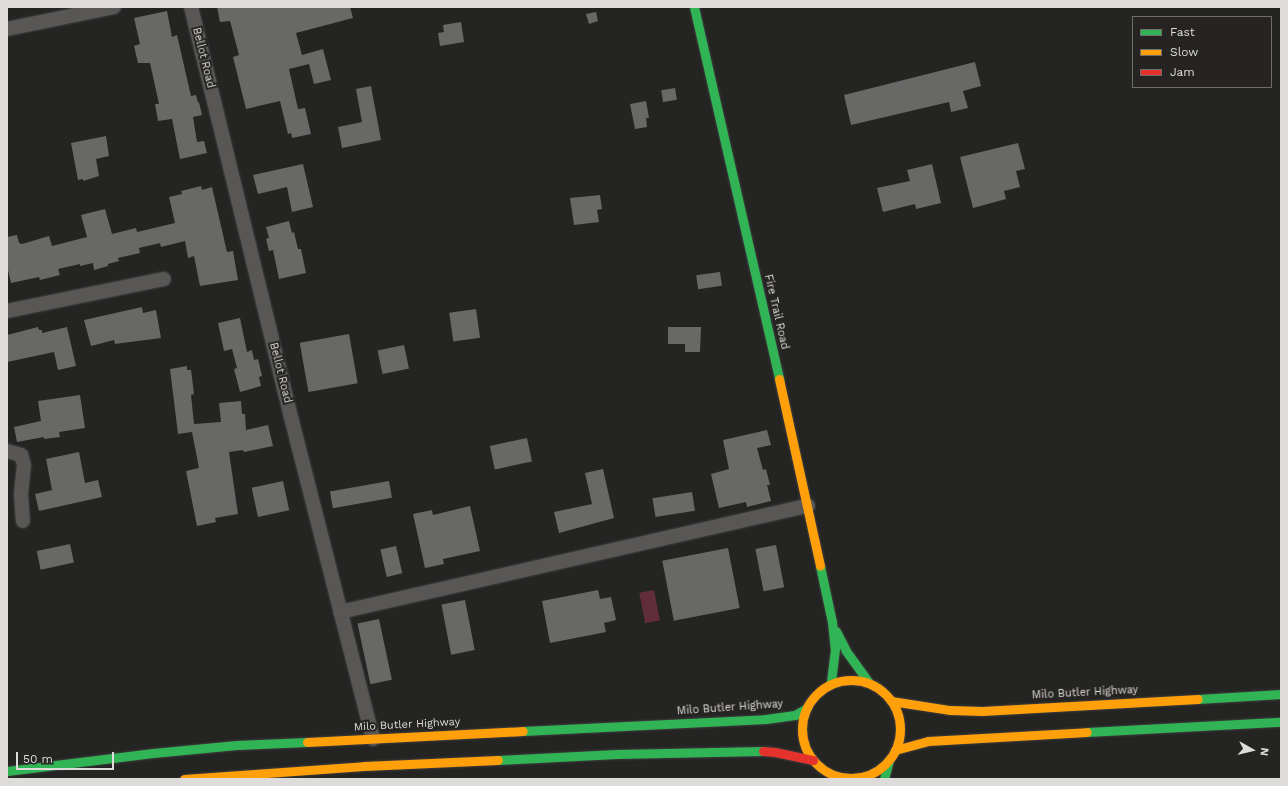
<!DOCTYPE html>
<style>
body{margin:0}
#map{position:relative;width:1288px;height:786px;overflow:hidden;background:#242423;font-family:"Work Sans",sans-serif}
div>[style]{position:absolute}
.green>*{inset:0;background:#612d3c;transform-origin:0 0}
.building>*{inset:0;background:#686867;transform-origin:0 0}
.roads{filter:drop-shadow(0 0 1px #3f3e3d) drop-shadow(0 0 1px #3f3e3d)}
.street>*{height:14px;margin:-7px;padding:0 7px;transform-origin:7px;border-radius:7px;background:#585756}
.fast>*{height:9px;margin:-4.5px;padding:0 4.5px;transform-origin:4.5px;border-radius:4.5px;background:#30b455}
.slow>*{height:9px;margin:-4.5px;padding:0 4.5px;transform-origin:4.5px;border-radius:4.5px;background:#ff9f0a}
.slow>.ring{margin:-4.5px;padding:0;box-sizing:content-box;background:none;border:9px solid #ff9f0a;border-radius:50%}
.jam>*{height:9px;margin:-4.5px;padding:0 4.5px;transform-origin:4.5px;border-radius:4.5px;background:#e5322d}
span{translate:-50% -50%;white-space:nowrap;text-align:center;line-height:1.15;-webkit-text-stroke:4px #252422;paint-order:stroke}
.street-label{font-size:11px;color:#dddcda}
.frame{position:absolute;inset:0;border:8px solid #dddcda;pointer-events:none}
.legend{position:absolute;left:1132px;top:16px;width:140px;height:72px;box-sizing:border-box;background:#252422;border:1px solid #6f6e6c;margin:0;padding:5px 7px;list-style:none;font-size:12px;color:#dddcda}
.legend li{display:flex;align-items:center;gap:8px;height:20px}
.legend b{width:20px;border:1px solid #6f6e6c}
.north{position:absolute;left:1232px;top:730px;width:40px;height:40px;-webkit-text-stroke:3px #252422;paint-order:stroke;rotate:98deg;font-size:11px;font-weight:700;line-height:16px;text-align:center;color:#dddcda}
.north::after{content:'';display:block;margin:auto;width:14px;height:18px;background:#dddcda;clip-path:polygon(50% 0,100% 100%,50% 72%,0 100%)}
.scale{position:absolute;left:16px;top:752px;width:98px;height:18px;box-sizing:border-box;border:2px solid #dddcda;border-top:0;padding-left:5px;font-size:12px;line-height:14px;white-space:nowrap;color:#dddcda;-webkit-text-stroke:3px #252422;paint-order:stroke}
</style>
<div id="map">
<div class="green">
<i style="left:654px;top:590px;width:31px;height:15px;rotate:79deg"></i>
</div>
<div class="building">
<i style="clip-path:polygon(217px 7px,350px 7px,353px 18px,296px 33px,302px 55px,323px 49px,331px 80px,314px 84px,309px 64px,289px 69px,298px 109px,305px 108px,311px 134px,292px 138px,291px 133px,288px 134px,280px 101px,246px 109px,233px 57px,239px 55px,230px 21px,220px 22px)"></i>
<i style="clip-path:polygon(167px 11px,172px 37px,177px 35px,191px 96px,196px 95px,198px 103px,199px 102px,202px 115px,193px 117px,197px 142px,204px 141px,207px 153px,180px 159px,172px 119px,158px 121px,155px 104px,159px 104px,150px 63px,138px 63px,134px 46px,140px 44px,134px 18px)"></i>
<i style="clip-path:polygon(596px 12px,598px 21px,589px 24px,586px 14px)"></i>
<i style="clip-path:polygon(461px 22px,464px 42px,440px 46px,438px 33px,444px 32px,443px 25px)"></i>
<i style="clip-path:polygon(975px 62px,981px 86px,963px 91px,968px 108px,951px 112px,949px 102px,851px 125px,844px 95px)"></i>
<i style="clip-path:polygon(371px 86px,381px 140px,342px 148px,338px 127px,362px 122px,356px 89px)"></i>
<i style="left:675px;top:88px;width:12px;height:14px;rotate:81deg"></i>
<i style="clip-path:polygon(646px 101px,649px 118px,646px 118px,647px 127px,635px 129px,630px 104px)"></i>
<i style="clip-path:polygon(106px 136px,109px 156px,96px 159px,99px 176px,83px 181px,83px 179px,78px 180px,71px 143px)"></i>
<i style="clip-path:polygon(1018px 143px,1025px 169px,1016px 171px,1020px 187px,1004px 191px,1006px 199px,973px 208px,960px 157px)"></i>
<i style="clip-path:polygon(303px 164px,313px 207px,292px 212px,287px 187px,258px 194px,253px 175px)"></i>
<i style="clip-path:polygon(932px 164px,941px 203px,916px 209px,915px 204px,883px 212px,877px 188px,910px 181px,907px 170px)"></i>
<i style="clip-path:polygon(201px 186px,202px 190px,212px 187px,227px 252px,233px 251px,238px 280px,200px 286px,194px 256px,188px 258px,185px 241px,161px 247px,160px 243px,139px 248px,140px 253px,118px 258px,119px 261px,108px 264px,108px 266px,94px 270px,93px 263px,80px 266px,80px 264px,58px 269px,60px 275px,40px 280px,39px 277px,11px 283px,7px 266px,7px 237px,17px 235px,19px 243px,22px 244px,49px 236px,52px 246px,87px 237px,81px 215px,105px 209px,112px 234px,136px 228px,137px 232px,175px 223px,169px 197px,182px 194px,181px 191px)"></i>
<i style="clip-path:polygon(600px 195px,602px 209px,597px 210px,599px 222px,574px 225px,570px 198px)"></i>
<i style="clip-path:polygon(289px 221px,292px 233px,294px 232px,298px 249px,301px 249px,306px 273px,279px 279px,273px 250px,269px 251px,266px 239px,269px 238px,266px 227px)"></i>
<i style="left:720px;top:272px;width:14px;height:24px;rotate:82deg"></i>
<i style="clip-path:polygon(142px 307px,143px 313px,156px 310px,161px 338px,115px 344px,114px 340px,91px 346px,84px 320px)"></i>
<i style="left:476px;top:309px;width:29px;height:27px;rotate:82deg"></i>
<i style="clip-path:polygon(240px 318px,247px 352px,252px 350px,254px 360px,258px 359px,262px 376px,259px 377px,261px 386px,240px 392px,234px 369px,237px 368px,232px 349px,224px 351px,218px 323px)"></i>
<i style="clip-path:polygon(38px 327px,39px 330px,42px 330px,42px 333px,67px 327px,76px 366px,58px 370px,54px 352px,7px 362px,7px 335px)"></i>
<i style="clip-path:polygon(668px 327px,701px 327px,700px 352px,685px 352px,685px 344px,668px 344px)"></i>
<i style="left:349px;top:334px;width:50px;height:50px;rotate:80deg"></i>
<i style="left:404px;top:345px;width:24px;height:27px;rotate:78deg"></i>
<i style="clip-path:polygon(187px 366px,187px 370px,191px 370px,194px 394px,191px 395px,194px 424px,221px 422px,219px 403px,241px 401px,242px 414px,245px 414px,246px 430px,268px 425px,273px 446px,244px 452px,243px 450px,229px 452px,238px 514px,215px 518px,216px 522px,197px 526px,186px 471px,199px 468px,192px 432px,178px 434px,170px 369px)"></i>
<i style="clip-path:polygon(80px 395px,85px 428px,59px 432px,60px 437px,44px 439px,44px 437px,17px 442px,14px 427px,41px 421px,38px 401px)"></i>
<i style="clip-path:polygon(767px 430px,771px 445px,757px 448px,763px 470px,766px 469px,770px 485px,767px 485px,771px 501px,747px 507px,746px 502px,719px 508px,711px 474px,729px 469px,723px 440px)"></i>
<i style="left:527px;top:438px;width:24px;height:38px;rotate:78deg"></i>
<i style="clip-path:polygon(79px 452px,85px 483px,98px 480px,102px 497px,39px 511px,35px 494px,52px 490px,46px 459px)"></i>
<i style="clip-path:polygon(603px 469px,614px 518px,559px 533px,554px 512px,592px 504px,585px 473px)"></i>
<i style="left:283px;top:481px;width:30px;height:32px;rotate:78deg"></i>
<i style="left:389px;top:481px;width:17px;height:60px;rotate:80deg"></i>
<i style="left:692px;top:492px;width:19px;height:40px;rotate:81deg"></i>
<i style="clip-path:polygon(470px 506px,480px 551px,443px 559px,444px 564px,425px 568px,413px 514px,432px 510px,433px 515px)"></i>
<i style="left:70px;top:544px;width:19px;height:34px;rotate:78deg"></i>
<i style="left:776px;top:545px;width:43px;height:21px;rotate:79deg"></i>
<i style="left:396px;top:546px;width:28px;height:16px;rotate:77deg"></i>
<i style="left:728px;top:548px;width:61px;height:67px;rotate:79deg"></i>
<i style="clip-path:polygon(598px 590px,600px 599px,611px 597px,616px 620px,604px 623px,606px 632px,550px 643px,542px 601px)"></i>
<i style="left:465px;top:600px;width:51px;height:24px;rotate:79deg"></i>
<i style="left:379px;top:619px;width:62px;height:22px;rotate:78deg"></i>
</div>
<div class="roads">
<div class="street">
<i style="left:191px;top:7px;width:426px;rotate:76.3deg"></i>
<i style="left:292px;top:421px;width:328px;rotate:75.7deg"></i>
<i style="left:7px;top:29px;width:109px;rotate:-11.6deg"></i>
<i style="left:7px;top:311px;width:160px;rotate:-11.5deg"></i>
<i style="left:7px;top:451px;width:15px;rotate:16deg"></i>
<i style="left:21px;top:455px;width:10px;rotate:73deg"></i>
<i style="left:24px;top:465px;width:29px;rotate:96deg"></i>
<i style="left:21px;top:494px;width:27px;rotate:86deg"></i>
<i style="left:340px;top:612px;width:480px;rotate:-12.8deg"></i>
</div>
<div class="fast">
<i style="left:694px;top:7px;width:382px;rotate:77.1deg"></i>
<i style="left:820px;top:566px;width:57px;rotate:77.9deg"></i>
<i style="left:832px;top:622px;width:27px;rotate:84deg"></i>
<i style="left:835px;top:649px;width:35px;rotate:97deg"></i>
<i style="left:836px;top:631px;width:22px;rotate:63deg"></i>
<i style="left:846px;top:651px;width:39px;rotate:54deg"></i>
<i style="left:1198px;top:699px;width:83px;rotate:-3.4deg"></i>
<i style="left:523px;top:731px;width:243px;rotate:-2.8deg"></i>
<i style="left:766px;top:719px;width:29px;rotate:-8deg"></i>
<i style="left:795px;top:715px;width:14px;rotate:-30deg"></i>
<i style="left:1087px;top:732px;width:194px;rotate:-3deg"></i>
<i style="left:498px;top:760px;width:119px;rotate:-2.9deg"></i>
<i style="left:617px;top:754px;width:146px;rotate:-1.2deg"></i>
<i style="left:7px;top:771px;width:147px;rotate:-7deg"></i>
<i style="left:153px;top:753px;width:84px;rotate:-5.4deg"></i>
<i style="left:237px;top:745px;width:70px;rotate:-2.5deg"></i>
<i style="left:884px;top:779px;width:20px;rotate:-75deg"></i>
</div>
<div class="slow">
<i style="left:779px;top:379px;width:191px;rotate:77.6deg"></i>
<i class="ring" style="left:802px;top:680px;width:89px;height:89px"></i>
<i style="left:891px;top:701px;width:60px;rotate:8.7deg"></i>
<i style="left:950px;top:710px;width:32px;rotate:2deg"></i>
<i style="left:982px;top:711px;width:216px;rotate:-3.2deg"></i>
<i style="left:307px;top:742px;width:216px;rotate:-2.9deg"></i>
<i style="left:895px;top:750px;width:34px;rotate:-15deg"></i>
<i style="left:928px;top:741px;width:159px;rotate:-3.2deg"></i>
<i style="left:848px;top:778px;width:1px;rotate:45deg"></i>
<i style="left:184px;top:779px;width:180px;rotate:-4.1deg"></i>
<i style="left:364px;top:766px;width:134px;rotate:-2.6deg"></i>
</div>
<div class="jam">
<i style="left:763px;top:751px;width:12px;rotate:5deg"></i>
<i style="left:775px;top:752px;width:39px;rotate:12deg"></i>
</div>
</div>
<div class="street-label">
<span style="left:203px;top:58px;rotate:76deg">Bellot Road</span>
<span style="left:776px;top:312px;rotate:77deg">Fire Trail Road</span>
<span style="left:280px;top:373px;rotate:76deg">Bellot Road</span>
<span style="left:1085px;top:693px;rotate:-3deg">Milo Butler Highway</span>
<span style="left:730px;top:708px;rotate:-4deg">Milo Butler Highway</span>
<span style="left:407px;top:725px;rotate:-3deg">Milo Butler Highway</span>
</div>
<div class="frame"></div>
<ul class="legend">
<li><b style="height:5px;background:#30b455"></b>Fast</li>
<li><b style="height:5px;background:#ff9f0a"></b>Slow</li>
<li><b style="height:5px;background:#e5322d"></b>Jam</li>
</ul>
<div class="north">N</div>
<div class="scale">50 m</div>
</div>
